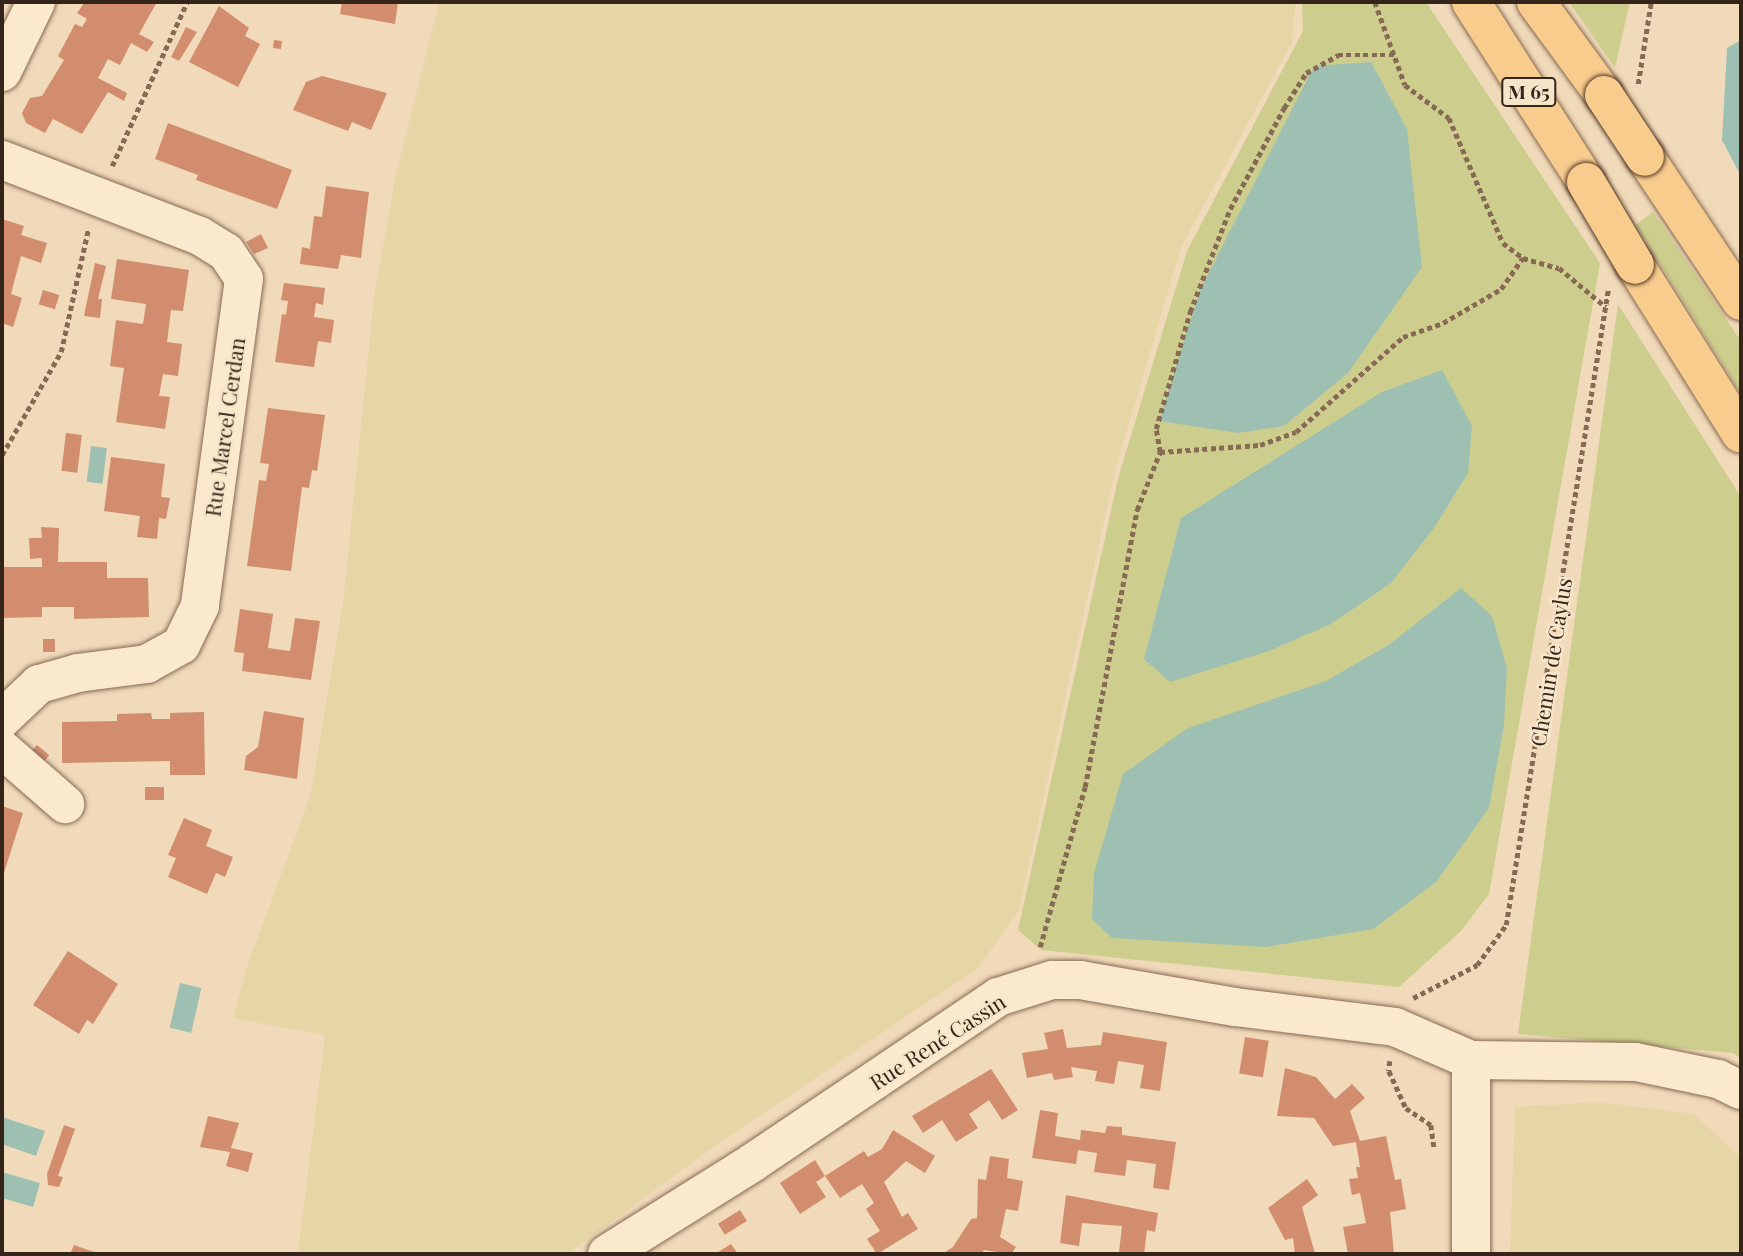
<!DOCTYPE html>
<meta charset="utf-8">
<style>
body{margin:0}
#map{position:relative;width:1743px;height:1256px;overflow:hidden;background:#f0dab9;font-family:"Playfair Display",serif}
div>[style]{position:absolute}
.farmland>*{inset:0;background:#e6d6a6}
.green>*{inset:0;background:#cdce8d}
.water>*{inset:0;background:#9ec0b3;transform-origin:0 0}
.building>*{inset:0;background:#d18d6d;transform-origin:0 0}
.path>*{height:4.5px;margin-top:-2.25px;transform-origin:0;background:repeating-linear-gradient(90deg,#876a53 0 5px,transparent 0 8.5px)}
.roads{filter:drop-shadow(0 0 2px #876a53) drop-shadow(0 0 2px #876a53)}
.minor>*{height:38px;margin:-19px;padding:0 19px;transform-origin:19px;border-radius:19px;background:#fbe9cd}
.major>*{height:38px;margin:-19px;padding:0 19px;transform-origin:19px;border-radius:19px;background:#f8cc8d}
.bridges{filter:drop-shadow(0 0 2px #543928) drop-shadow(0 0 2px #543928)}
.major-bridge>*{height:38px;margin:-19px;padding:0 19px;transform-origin:19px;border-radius:19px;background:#f8cc8d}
span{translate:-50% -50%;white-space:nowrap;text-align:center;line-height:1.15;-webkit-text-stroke:5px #f7e5c9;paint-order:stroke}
.shield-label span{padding:2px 5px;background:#f7e5c9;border:2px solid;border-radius:5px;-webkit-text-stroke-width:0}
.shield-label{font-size:19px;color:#352419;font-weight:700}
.street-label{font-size:21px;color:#352419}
.frame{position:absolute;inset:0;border:4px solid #352419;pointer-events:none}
</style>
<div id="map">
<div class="farmland">
<i style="clip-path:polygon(439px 2px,1296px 2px,1292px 42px,1181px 247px,1115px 471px,1019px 910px,978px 968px,712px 1148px,568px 1254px,298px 1254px,325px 1035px,233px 1018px,248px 964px,310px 797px,343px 604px,374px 297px,395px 179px)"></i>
<i style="clip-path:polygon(1599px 1102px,1694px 1114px,1741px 1158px,1741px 1254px,1510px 1254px,1515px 1107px)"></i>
</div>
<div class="green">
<i style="clip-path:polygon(1302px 2px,1426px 2px,1600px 263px,1489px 894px,1461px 931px,1399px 987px,1041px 950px,1018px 930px,1119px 475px,1187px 251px,1303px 31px)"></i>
<i style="clip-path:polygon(1569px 2px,1630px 2px,1615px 68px)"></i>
<i style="clip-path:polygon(1653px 212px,1741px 341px,1741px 394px,1636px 225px)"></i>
<i style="clip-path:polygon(1618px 304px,1741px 497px,1741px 1059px,1733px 1053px,1518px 1034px)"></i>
</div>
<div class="water">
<i style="clip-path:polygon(1741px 40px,1741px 176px,1722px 140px,1727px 48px)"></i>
<i style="clip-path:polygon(1371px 62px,1407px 129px,1422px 267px,1348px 373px,1284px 426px,1238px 433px,1159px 421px,1200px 290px,1314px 66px)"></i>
<i style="clip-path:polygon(1442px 370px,1472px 426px,1468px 473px,1434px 528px,1391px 583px,1331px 624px,1269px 651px,1170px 682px,1144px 659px,1181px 518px,1382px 392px)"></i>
<i style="left:91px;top:446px;width:16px;height:36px;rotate:7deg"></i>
<i style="clip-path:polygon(1461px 588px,1492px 616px,1507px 668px,1504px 725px,1489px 808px,1436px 882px,1373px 929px,1266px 947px,1112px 938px,1092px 919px,1094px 873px,1123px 774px,1188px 728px,1326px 681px,1390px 644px)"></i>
<i style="left:180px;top:983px;width:22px;height:46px;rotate:13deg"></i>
<i style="clip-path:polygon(2px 1117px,45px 1131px,36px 1156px,2px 1144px)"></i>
<i style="clip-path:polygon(2px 1172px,40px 1183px,33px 1207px,2px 1198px)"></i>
</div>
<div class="building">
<i style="clip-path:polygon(85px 2px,157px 2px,139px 34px,154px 42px,147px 52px,131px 43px,120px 65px,108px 59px,98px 78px,127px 93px,124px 101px,108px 92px,82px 134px,53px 119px,45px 133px,26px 123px,22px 113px,30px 98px,42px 96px,64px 60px,58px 56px,75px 24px,82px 27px,87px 19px,77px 13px)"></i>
<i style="clip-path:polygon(342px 2px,398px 2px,395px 24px,340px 14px)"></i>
<i style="clip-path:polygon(219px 6px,249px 28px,245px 36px,260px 44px,238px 87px,189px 62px)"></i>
<i style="clip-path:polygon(186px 27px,197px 32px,179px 61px,171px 57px)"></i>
<i style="left:274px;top:40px;width:8px;height:8px;rotate:7deg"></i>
<i style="clip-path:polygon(322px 76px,387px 93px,371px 130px,352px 122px,348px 131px,293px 110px,306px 82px)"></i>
<i style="clip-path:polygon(168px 123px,292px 170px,277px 209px,196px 180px,198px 175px,155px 159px)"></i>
<i style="clip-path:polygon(326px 186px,369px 192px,361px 258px,341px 255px,338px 269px,300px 264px,302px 247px,310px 249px,314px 216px,322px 217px)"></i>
<i style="clip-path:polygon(2px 219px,24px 226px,21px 235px,47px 243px,41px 263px,21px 256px,11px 294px,22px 298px,13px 327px,2px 323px)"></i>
<i style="clip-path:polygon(261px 234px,268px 248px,254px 254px,246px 242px)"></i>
<i style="clip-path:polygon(117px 259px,189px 270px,183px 311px,171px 310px,167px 342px,182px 344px,178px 376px,163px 374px,159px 396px,170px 397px,165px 429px,116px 422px,124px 368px,110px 366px,116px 320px,143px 324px,146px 304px,111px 299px)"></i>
<i style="clip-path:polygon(95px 263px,106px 266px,98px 299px,102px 299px,100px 318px,84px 316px)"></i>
<i style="clip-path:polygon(284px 283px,325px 288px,323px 305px,316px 303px,314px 317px,334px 320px,331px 343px,318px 341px,314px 367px,275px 362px,282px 314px,286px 315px,288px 301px,281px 300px)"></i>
<i style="left:43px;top:290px;width:17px;height:15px;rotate:17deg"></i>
<i style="clip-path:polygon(268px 408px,325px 415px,317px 471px,312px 470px,309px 488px,302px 487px,291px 571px,247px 566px,259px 480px,266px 481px,269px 464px,260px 463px)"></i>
<i style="left:66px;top:433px;width:16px;height:38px;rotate:7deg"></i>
<i style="clip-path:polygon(111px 457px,165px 464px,161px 497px,170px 498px,166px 519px,159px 518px,157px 539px,137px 537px,140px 516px,104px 511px)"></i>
<i style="clip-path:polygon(41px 527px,59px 528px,58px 562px,107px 562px,107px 578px,148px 578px,149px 617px,74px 619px,74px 607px,42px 607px,42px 617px,2px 618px,2px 567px,42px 567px,42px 558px,30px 559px,29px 538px,42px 538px)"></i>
<i style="clip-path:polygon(240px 609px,273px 614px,268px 648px,290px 651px,295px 618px,320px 621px,311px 680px,242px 671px,244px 653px,234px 652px)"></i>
<i style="left:55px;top:639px;width:13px;height:12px;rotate:90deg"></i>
<i style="clip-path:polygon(264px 711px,304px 718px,297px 779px,244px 770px,246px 756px,258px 747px)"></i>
<i style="clip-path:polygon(204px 712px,205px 775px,170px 775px,170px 761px,62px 763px,62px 722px,117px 721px,117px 714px,151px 713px,152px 719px,170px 719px,170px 713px)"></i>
<i style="left:37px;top:745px;width:16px;height:13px;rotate:40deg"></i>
<i style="left:164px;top:787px;width:13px;height:19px;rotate:90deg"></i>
<i style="clip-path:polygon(2px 806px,23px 813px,2px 879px)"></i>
<i style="clip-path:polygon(184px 818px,212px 830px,206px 846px,233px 857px,225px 877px,216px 873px,207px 894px,168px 877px,176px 858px,168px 855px)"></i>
<i style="clip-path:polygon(68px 951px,118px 984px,93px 1024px,87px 1020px,79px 1034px,33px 1005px)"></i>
<i style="clip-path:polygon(1063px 1029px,1067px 1048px,1101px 1045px,1103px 1032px,1167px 1042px,1160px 1091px,1140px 1088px,1144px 1065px,1118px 1061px,1114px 1084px,1095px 1081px,1097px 1071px,1071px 1067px,1073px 1077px,1054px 1080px,1052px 1073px,1027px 1078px,1022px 1053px,1048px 1049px,1044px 1033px)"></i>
<i style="left:1245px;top:1037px;width:24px;height:37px;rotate:9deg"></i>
<i style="clip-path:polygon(1285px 1068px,1316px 1077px,1335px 1099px,1352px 1084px,1365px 1098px,1350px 1111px,1360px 1141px,1386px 1136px,1395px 1180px,1401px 1179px,1406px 1209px,1390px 1212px,1394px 1254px,1348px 1254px,1343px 1227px,1366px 1223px,1360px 1193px,1352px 1195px,1349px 1179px,1358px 1178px,1356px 1167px,1360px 1167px,1356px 1142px,1333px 1146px,1314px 1118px,1277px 1116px)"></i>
<i style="clip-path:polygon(991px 1069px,1018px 1110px,1002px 1120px,989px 1100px,969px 1114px,978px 1128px,956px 1142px,942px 1120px,923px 1133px,912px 1116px)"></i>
<i style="clip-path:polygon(1040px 1110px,1058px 1113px,1055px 1136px,1080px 1140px,1081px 1130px,1105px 1133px,1107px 1126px,1122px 1127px,1122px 1135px,1176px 1142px,1169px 1190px,1153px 1188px,1156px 1164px,1127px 1160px,1125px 1176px,1094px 1172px,1097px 1153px,1078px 1150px,1076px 1164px,1032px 1158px)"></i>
<i style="clip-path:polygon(208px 1116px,239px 1123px,231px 1148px,253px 1153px,248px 1172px,226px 1166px,230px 1152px,200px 1147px)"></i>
<i style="clip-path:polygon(64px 1125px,75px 1129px,58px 1176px,63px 1177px,59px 1187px,48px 1185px,47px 1174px)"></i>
<i style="clip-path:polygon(893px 1130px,935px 1156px,925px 1173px,906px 1161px,884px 1182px,902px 1217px,908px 1213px,918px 1229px,877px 1254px,867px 1239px,880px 1231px,866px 1209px,874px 1203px,862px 1184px,840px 1198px,825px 1176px,864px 1151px,868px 1157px,882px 1149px)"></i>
<i style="clip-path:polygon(990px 1156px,1009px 1159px,1007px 1178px,1023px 1181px,1018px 1211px,1006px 1209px,1000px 1237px,1016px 1247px,1011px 1254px,984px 1250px,981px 1254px,942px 1254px,953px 1247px,971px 1219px,977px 1218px,978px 1179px,986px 1180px)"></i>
<i style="clip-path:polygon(815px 1160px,825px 1176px,816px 1182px,826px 1197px,800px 1214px,780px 1183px)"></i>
<i style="clip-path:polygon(1307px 1179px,1318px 1195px,1302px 1207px,1315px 1254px,1295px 1254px,1293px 1238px,1285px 1240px,1268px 1208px)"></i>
<i style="clip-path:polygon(1066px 1195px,1158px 1213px,1155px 1232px,1147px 1230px,1144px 1254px,1119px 1252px,1122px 1226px,1082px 1223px,1079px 1246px,1060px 1243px)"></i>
<i style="left:740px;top:1210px;width:13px;height:26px;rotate:58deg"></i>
<i style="clip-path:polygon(731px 1244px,738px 1254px,715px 1254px)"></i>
<i style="clip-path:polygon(74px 1245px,91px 1251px,105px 1254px,70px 1254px)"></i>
</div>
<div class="path">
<i style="left:1375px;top:2px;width:88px;rotate:70.1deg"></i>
<i style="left:1405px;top:85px;width:55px;rotate:36.9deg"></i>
<i style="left:1449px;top:118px;width:136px;rotate:66.6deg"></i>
<i style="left:1503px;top:243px;width:25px;rotate:37deg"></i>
<i style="left:1523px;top:258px;width:37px;rotate:16deg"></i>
<i style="left:1559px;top:268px;width:61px;rotate:39.7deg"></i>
<i style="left:1638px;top:84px;width:83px;rotate:-81deg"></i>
<i style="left:112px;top:166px;width:180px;rotate:-65.4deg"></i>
<i style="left:1160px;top:452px;width:23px;rotate:-100deg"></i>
<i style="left:1156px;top:429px;width:122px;rotate:-73.8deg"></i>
<i style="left:1190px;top:312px;width:110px;rotate:-68.8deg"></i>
<i style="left:1230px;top:209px;width:115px;rotate:-61.9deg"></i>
<i style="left:1284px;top:108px;width:41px;rotate:-57.8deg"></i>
<i style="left:1306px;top:73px;width:37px;rotate:-29deg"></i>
<i style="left:1338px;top:55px;width:57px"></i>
<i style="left:2px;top:455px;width:119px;rotate:-60.2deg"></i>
<i style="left:61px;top:352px;width:125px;rotate:-77.5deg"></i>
<i style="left:1040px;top:947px;width:166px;rotate:-74.3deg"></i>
<i style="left:1085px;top:787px;width:282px;rotate:-79.4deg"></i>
<i style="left:1137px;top:510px;width:62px;rotate:-68.4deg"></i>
<i style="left:1160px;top:452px;width:100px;rotate:-4deg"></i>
<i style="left:1260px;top:445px;width:38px;rotate:-20deg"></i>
<i style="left:1296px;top:432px;width:143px;rotate:-41.6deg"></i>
<i style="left:1403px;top:337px;width:42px;rotate:-19.3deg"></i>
<i style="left:1443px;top:323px;width:67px;rotate:-30.4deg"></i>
<i style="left:1501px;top:289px;width:38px;rotate:-55deg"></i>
<i style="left:1413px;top:998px;width:72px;rotate:-27.3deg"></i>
<i style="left:1477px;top:965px;width:49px;rotate:-54.1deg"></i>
<i style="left:1506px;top:925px;width:643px;rotate:-80.87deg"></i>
<i style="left:1390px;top:1061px;width:10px;rotate:96deg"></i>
<i style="left:1389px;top:1071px;width:41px;rotate:65.3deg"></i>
<i style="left:1406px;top:1108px;width:30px;rotate:34deg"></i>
<i style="left:1431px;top:1125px;width:22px;rotate:82deg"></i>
</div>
<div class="roads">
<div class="minor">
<i style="left:2px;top:72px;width:78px;rotate:-64.1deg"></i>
<i style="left:2px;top:160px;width:212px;rotate:21deg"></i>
<i style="left:200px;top:236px;width:31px;rotate:32deg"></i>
<i style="left:226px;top:252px;width:32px;rotate:56deg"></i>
<i style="left:244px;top:279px;width:330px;rotate:97.7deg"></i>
<i style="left:200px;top:606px;width:43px;rotate:116deg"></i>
<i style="left:181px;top:645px;width:39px;rotate:151deg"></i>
<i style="left:147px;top:664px;width:70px;rotate:172.6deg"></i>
<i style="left:78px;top:673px;width:41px;rotate:164.2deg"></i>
<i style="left:39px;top:684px;width:51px;rotate:136.6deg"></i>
<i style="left:2px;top:749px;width:84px;rotate:41.1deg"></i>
<i style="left:607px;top:1254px;width:171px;rotate:-32.1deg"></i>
<i style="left:752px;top:1163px;width:297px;rotate:-34deg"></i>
<i style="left:998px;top:997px;width:57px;rotate:-17.5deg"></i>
<i style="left:1052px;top:980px;width:28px"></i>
<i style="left:1080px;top:980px;width:157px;rotate:9.9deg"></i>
<i style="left:1235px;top:1007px;width:161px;rotate:7.1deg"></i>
<i style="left:1395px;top:1027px;width:83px;rotate:23.5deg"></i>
<i style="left:1471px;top:1060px;width:165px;rotate:0.7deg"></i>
<i style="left:1636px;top:1062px;width:84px;rotate:11.7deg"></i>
<i style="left:1718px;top:1079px;width:25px;rotate:26deg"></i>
<i style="left:1471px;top:1254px;width:194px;rotate:-90deg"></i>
</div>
<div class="major">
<i style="left:1471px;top:2px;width:214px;rotate:57.4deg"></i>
<i style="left:1536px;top:2px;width:115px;rotate:53.8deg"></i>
<i style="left:1645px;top:157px;width:173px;rotate:56.3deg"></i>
<i style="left:1635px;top:265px;width:199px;rotate:57.9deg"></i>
</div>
</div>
<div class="bridges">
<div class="major-bridge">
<i style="left:1604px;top:95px;width:74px;rotate:56.5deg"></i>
<i style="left:1586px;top:182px;width:96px;rotate:59.4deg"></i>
</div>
</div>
<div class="shield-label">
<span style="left:1529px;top:92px">M 65</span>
</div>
<div class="street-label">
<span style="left:224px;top:427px;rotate:-82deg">Rue Marcel Cerdan</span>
<span style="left:1550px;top:662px;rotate:-81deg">Chemin de Caylus</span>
<span style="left:937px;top:1041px;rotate:-33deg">Rue René Cassin</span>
</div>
<div class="frame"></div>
</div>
